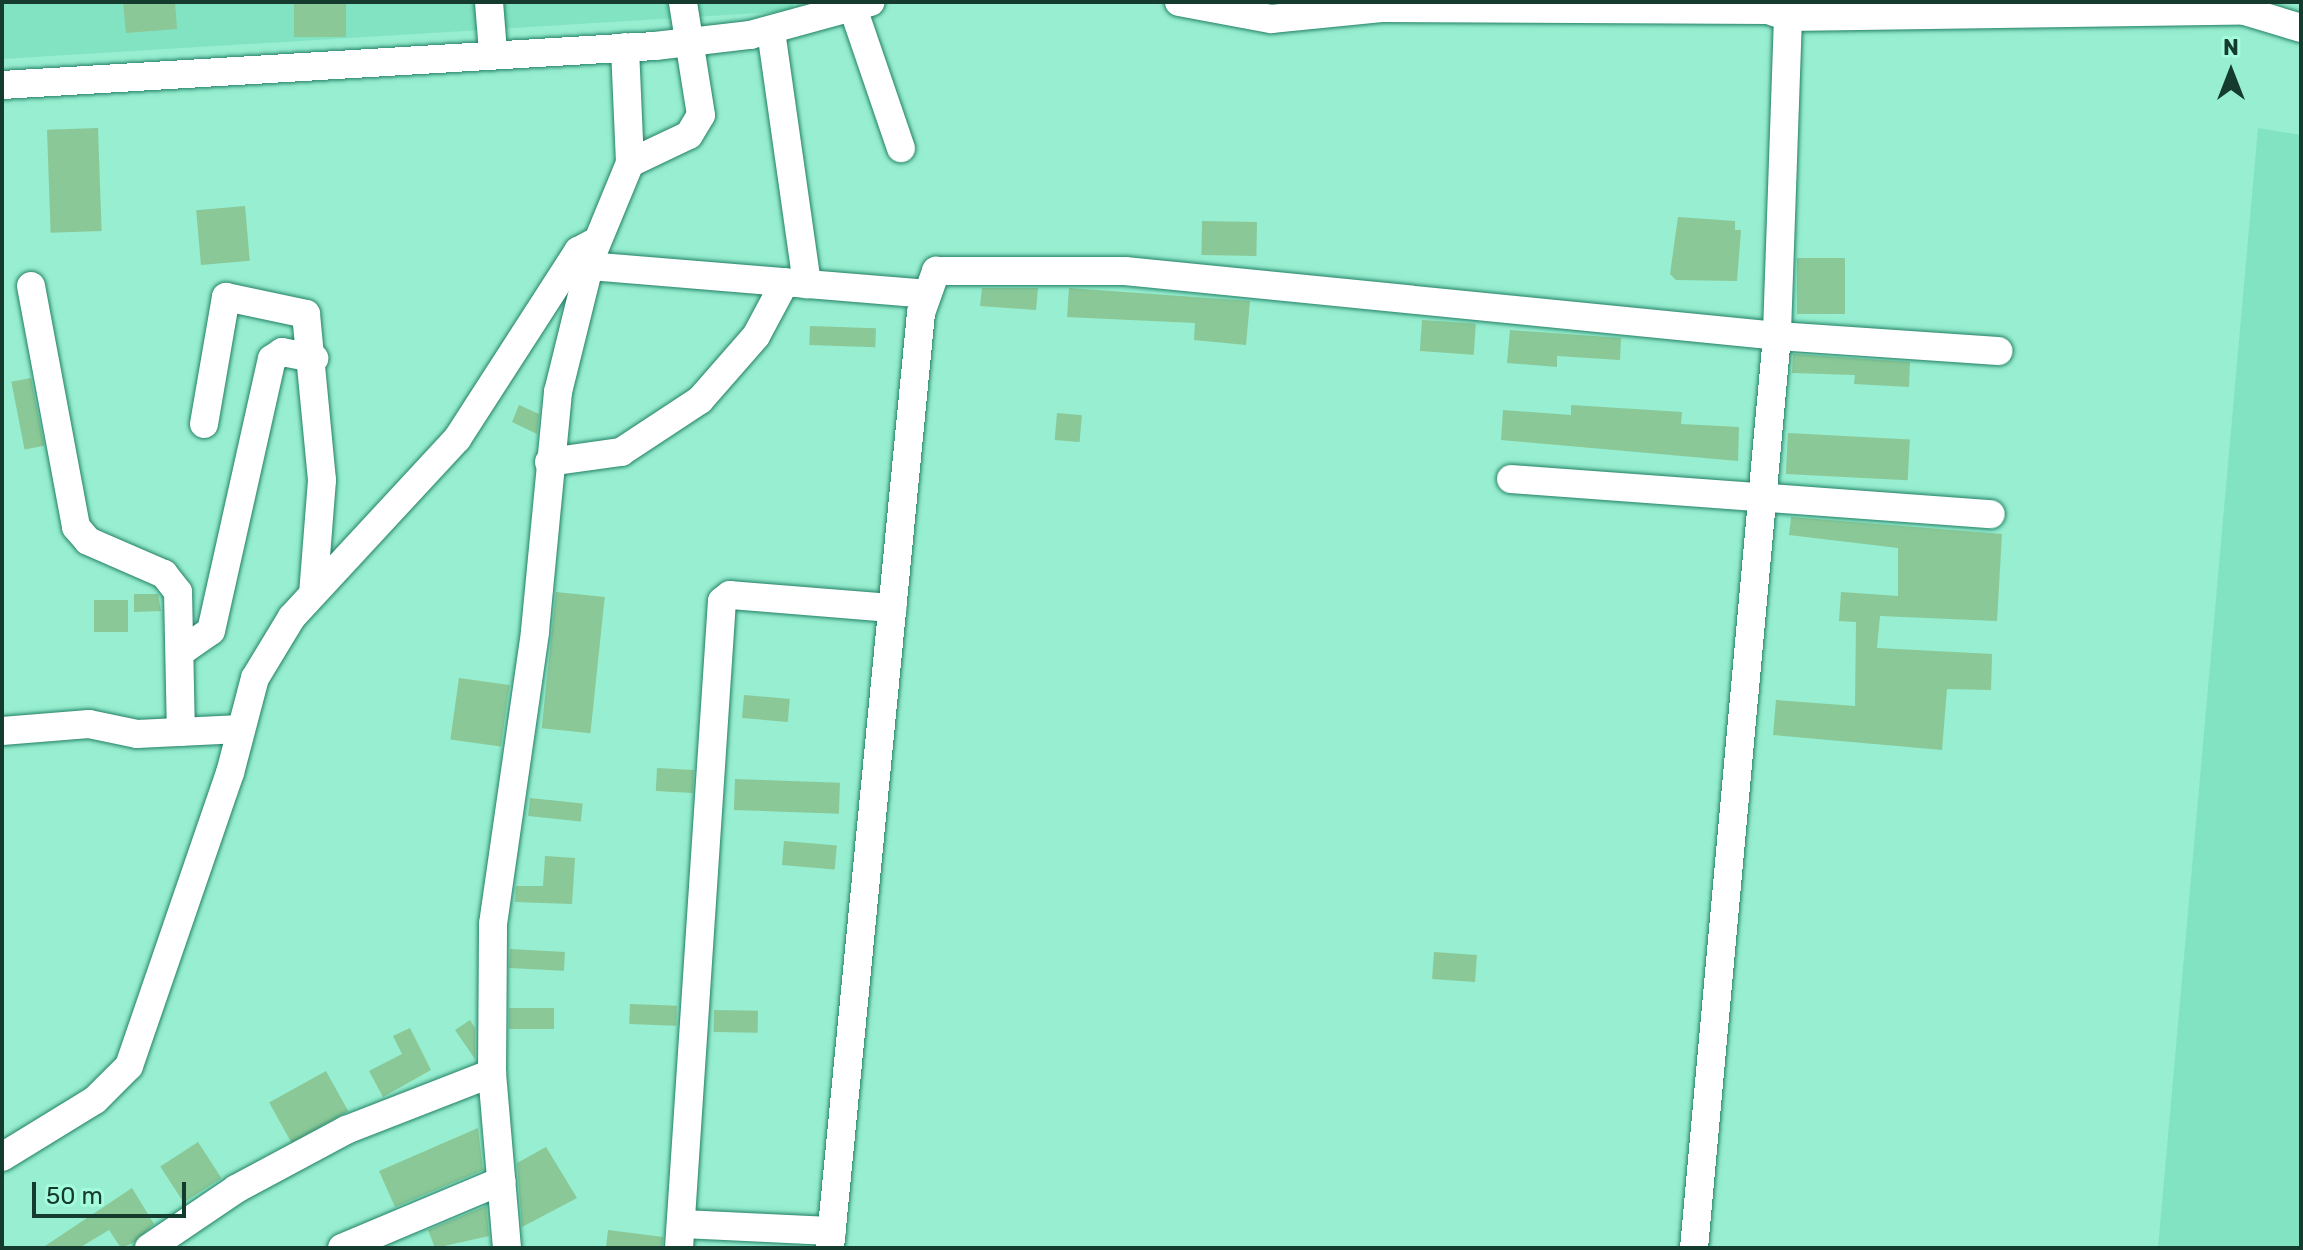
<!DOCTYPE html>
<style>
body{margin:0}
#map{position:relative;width:2303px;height:1250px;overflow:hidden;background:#97eed0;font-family:Rubik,sans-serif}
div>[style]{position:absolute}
.built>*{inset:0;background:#82e3c2}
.building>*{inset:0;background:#8ac897;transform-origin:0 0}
.roads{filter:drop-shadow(0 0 2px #238066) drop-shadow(0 0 2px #238066)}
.minor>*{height:28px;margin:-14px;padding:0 14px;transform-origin:14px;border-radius:14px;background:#fff}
span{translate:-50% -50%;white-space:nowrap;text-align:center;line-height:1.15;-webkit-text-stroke:6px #a4fcdd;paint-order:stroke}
.frame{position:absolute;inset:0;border:4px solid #153a2e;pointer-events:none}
.north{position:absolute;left:2191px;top:32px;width:80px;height:80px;-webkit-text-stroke:6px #a4fcdd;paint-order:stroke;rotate:0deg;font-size:22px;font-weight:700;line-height:32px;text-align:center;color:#153a2e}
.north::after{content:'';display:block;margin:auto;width:28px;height:36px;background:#153a2e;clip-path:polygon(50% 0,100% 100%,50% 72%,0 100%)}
.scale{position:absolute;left:32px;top:1182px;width:154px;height:36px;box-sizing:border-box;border:4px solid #153a2e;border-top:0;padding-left:10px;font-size:24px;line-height:28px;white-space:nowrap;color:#153a2e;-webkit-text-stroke:6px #a4fcdd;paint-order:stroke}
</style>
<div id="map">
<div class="built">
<i style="clip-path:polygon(2px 2px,793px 2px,793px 11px,2px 59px)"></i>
<i style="clip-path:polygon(2258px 128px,2301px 135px,2301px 1248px,2158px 1248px)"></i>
</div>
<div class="building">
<i style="clip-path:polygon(123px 2px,175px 2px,177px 29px,126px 33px)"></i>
<i style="left:294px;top:2px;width:52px;height:35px"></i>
<i style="left:98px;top:128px;width:103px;height:51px;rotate:88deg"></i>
<i style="left:245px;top:206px;width:55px;height:49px;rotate:85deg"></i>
<i style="clip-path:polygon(1678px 217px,1735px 221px,1735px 230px,1741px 230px,1737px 281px,1676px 280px,1670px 274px)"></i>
<i style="left:1202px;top:221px;width:55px;height:34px;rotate:1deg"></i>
<i style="left:1797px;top:258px;width:48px;height:56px"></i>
<i style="clip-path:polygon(982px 288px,1038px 288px,1036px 310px,980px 306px)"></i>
<i style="clip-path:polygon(1069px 288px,1250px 301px,1246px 345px,1194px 340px,1195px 323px,1067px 317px)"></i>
<i style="left:1422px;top:320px;width:54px;height:31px;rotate:4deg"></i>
<i style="left:810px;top:326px;width:66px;height:19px;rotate:2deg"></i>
<i style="clip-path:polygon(1510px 330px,1621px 338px,1620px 360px,1557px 356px,1557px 367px,1507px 363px)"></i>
<i style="clip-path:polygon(1793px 354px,1910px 362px,1909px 387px,1854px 384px,1855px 375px,1792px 373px)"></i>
<i style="left:31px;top:378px;width:69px;height:20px;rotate:79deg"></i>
<i style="clip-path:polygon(519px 405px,539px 414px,537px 434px,512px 422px)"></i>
<i style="clip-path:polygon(1571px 405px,1682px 412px,1681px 424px,1739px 427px,1738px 461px,1501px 440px,1503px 410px,1571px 415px)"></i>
<i style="left:1057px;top:413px;width:25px;height:27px;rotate:5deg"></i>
<i style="left:1788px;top:433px;width:122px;height:41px;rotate:3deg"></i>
<i style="clip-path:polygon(1791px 517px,2002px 534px,1997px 621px,1880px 616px,1877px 648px,1992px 654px,1991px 690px,1947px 689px,1942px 750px,1773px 735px,1776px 700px,1855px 706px,1856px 622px,1839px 621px,1841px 592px,1898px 596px,1898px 548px,1789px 535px)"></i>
<i style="left:556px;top:592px;width:49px;height:137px;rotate:6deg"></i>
<i style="clip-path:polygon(134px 594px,158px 594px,161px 611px,134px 612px)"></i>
<i style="left:94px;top:600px;width:34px;height:32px"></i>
<i style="left:459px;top:678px;width:51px;height:62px;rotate:8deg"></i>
<i style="left:744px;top:695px;width:46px;height:23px;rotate:5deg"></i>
<i style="left:657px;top:768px;width:37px;height:23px;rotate:3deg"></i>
<i style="left:735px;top:779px;width:105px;height:31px;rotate:2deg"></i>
<i style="left:530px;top:798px;width:53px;height:18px;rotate:6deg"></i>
<i style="left:784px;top:841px;width:53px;height:24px;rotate:5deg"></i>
<i style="clip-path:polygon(545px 856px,575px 858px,572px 904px,515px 902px,516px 886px,543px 886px)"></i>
<i style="left:510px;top:949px;width:55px;height:19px;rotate:3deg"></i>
<i style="left:1434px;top:952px;width:43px;height:27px;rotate:4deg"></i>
<i style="left:630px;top:1004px;width:47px;height:20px;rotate:2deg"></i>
<i style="left:509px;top:1008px;width:45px;height:21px"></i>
<i style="left:714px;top:1010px;width:44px;height:22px;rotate:1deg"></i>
<i style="clip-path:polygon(470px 1020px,475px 1028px,475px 1059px,455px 1030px)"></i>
<i style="clip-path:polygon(410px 1028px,431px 1070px,383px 1097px,369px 1071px,402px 1054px,393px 1036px)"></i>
<i style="left:326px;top:1071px;width:46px;height:65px;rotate:61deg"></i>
<i style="clip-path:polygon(478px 1128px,483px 1170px,395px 1207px,379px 1171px)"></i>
<i style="left:198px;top:1142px;width:43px;height:45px;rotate:57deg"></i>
<i style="clip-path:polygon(546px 1147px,577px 1198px,522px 1227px,517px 1163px)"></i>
<i style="clip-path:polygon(132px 1188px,154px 1224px,133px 1243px,121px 1248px,109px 1230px,79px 1248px,42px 1248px)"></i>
<i style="clip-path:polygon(486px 1206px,489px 1236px,435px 1248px,428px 1230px)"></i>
<i style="clip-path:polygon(608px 1230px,663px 1237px,662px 1248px,606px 1248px)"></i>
</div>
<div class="roads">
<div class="minor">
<i style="left:489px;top:2px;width:50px;rotate:85.4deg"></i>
<i style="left:1179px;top:2px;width:94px;rotate:10.5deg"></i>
<i style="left:1271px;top:19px;width:111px;rotate:-5.7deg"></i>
<i style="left:1381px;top:8px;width:387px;rotate:0.3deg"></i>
<i style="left:1768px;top:10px;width:21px;rotate:19deg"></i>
<i style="left:1788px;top:17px;width:319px;rotate:92deg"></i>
<i style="left:1777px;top:336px;width:916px;rotate:95.2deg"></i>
<i style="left:854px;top:11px;width:145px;rotate:71.1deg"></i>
<i style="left:1788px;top:17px;width:457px;rotate:-0.8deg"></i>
<i style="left:2245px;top:11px;width:59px;rotate:16.9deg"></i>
<i style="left:771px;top:31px;width:256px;rotate:81.9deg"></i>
<i style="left:2px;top:85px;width:654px;rotate:-3.42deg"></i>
<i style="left:655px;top:46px;width:96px;rotate:-6.6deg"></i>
<i style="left:750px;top:35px;width:125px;rotate:-15.3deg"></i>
<i style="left:630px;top:163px;width:65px;rotate:-25.4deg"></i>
<i style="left:689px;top:135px;width:23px;rotate:-59deg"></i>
<i style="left:701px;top:115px;width:114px;rotate:-99.1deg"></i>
<i style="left:589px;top:266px;width:339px;rotate:4.7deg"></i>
<i style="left:31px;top:286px;width:245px;rotate:79.4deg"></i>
<i style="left:76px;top:527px;width:18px;rotate:49deg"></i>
<i style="left:88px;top:541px;width:83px;rotate:23.5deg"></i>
<i style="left:164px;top:574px;width:23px;rotate:52deg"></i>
<i style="left:178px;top:592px;width:140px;rotate:88.8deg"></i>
<i style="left:204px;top:424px;width:129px;rotate:-80.2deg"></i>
<i style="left:226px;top:297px;width:82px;rotate:12deg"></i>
<i style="left:306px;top:314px;width:167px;rotate:84.5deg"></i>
<i style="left:322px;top:480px;width:114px;rotate:94.5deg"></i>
<i style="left:549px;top:462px;width:73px;rotate:-7.9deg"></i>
<i style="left:621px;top:452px;width:95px;rotate:-33.4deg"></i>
<i style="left:700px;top:400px;width:85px;rotate:-48.8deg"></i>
<i style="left:756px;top:336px;width:61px;rotate:-61.8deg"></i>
<i style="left:1511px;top:479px;width:481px;rotate:4.2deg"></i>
<i style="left:182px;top:651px;width:35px;rotate:-35deg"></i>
<i style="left:211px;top:631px;width:279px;rotate:-77.4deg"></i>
<i style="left:272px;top:359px;width:12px;rotate:-35deg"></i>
<i style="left:282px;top:352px;width:33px;rotate:11deg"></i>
<i style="left:2px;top:731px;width:87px;rotate:-4.6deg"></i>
<i style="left:89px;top:724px;width:49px;rotate:11.8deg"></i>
<i style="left:137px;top:734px;width:104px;rotate:-2.8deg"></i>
<i style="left:2px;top:1157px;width:109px;rotate:-31.5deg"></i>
<i style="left:95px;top:1100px;width:48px;rotate:-45deg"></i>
<i style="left:129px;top:1066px;width:310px;rotate:-71deg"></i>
<i style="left:230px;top:773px;width:98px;rotate:-75.3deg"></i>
<i style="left:255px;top:678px;width:71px;rotate:-58.8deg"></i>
<i style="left:292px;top:617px;width:243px;rotate:-47.2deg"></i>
<i style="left:457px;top:439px;width:224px;rotate:-57.2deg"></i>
<i style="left:578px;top:251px;width:17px;rotate:-28deg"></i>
<i style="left:681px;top:1224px;width:151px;rotate:2.7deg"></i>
<i style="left:149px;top:1248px;width:105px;rotate:-34.1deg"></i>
<i style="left:236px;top:1189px;width:125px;rotate:-28.2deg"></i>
<i style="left:346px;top:1130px;width:157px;rotate:-21.3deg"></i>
<i style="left:342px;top:1248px;width:173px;rotate:-22.8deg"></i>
<i style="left:507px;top:1248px;width:176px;rotate:-94.9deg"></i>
<i style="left:492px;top:1073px;width:149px;rotate:-89.6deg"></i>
<i style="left:493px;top:924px;width:296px;rotate:-81.8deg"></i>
<i style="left:535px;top:631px;width:240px;rotate:-84.5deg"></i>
<i style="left:558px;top:392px;width:141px;rotate:-76.1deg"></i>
<i style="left:592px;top:255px;width:100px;rotate:-67.6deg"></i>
<i style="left:630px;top:163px;width:116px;rotate:-92.5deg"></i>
<i style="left:679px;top:1248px;width:648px;rotate:-86.2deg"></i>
<i style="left:722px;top:601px;width:10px;rotate:-37deg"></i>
<i style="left:730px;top:595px;width:163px;rotate:4.6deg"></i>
<i style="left:830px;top:1248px;width:939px;rotate:-84.44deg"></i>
<i style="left:921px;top:313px;width:45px;rotate:-70.3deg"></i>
<i style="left:936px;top:271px;width:189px"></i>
<i style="left:1125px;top:271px;width:655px;rotate:5.69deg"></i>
<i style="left:1777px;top:336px;width:222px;rotate:3.9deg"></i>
</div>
</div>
<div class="frame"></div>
<div class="north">N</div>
<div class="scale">50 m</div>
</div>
